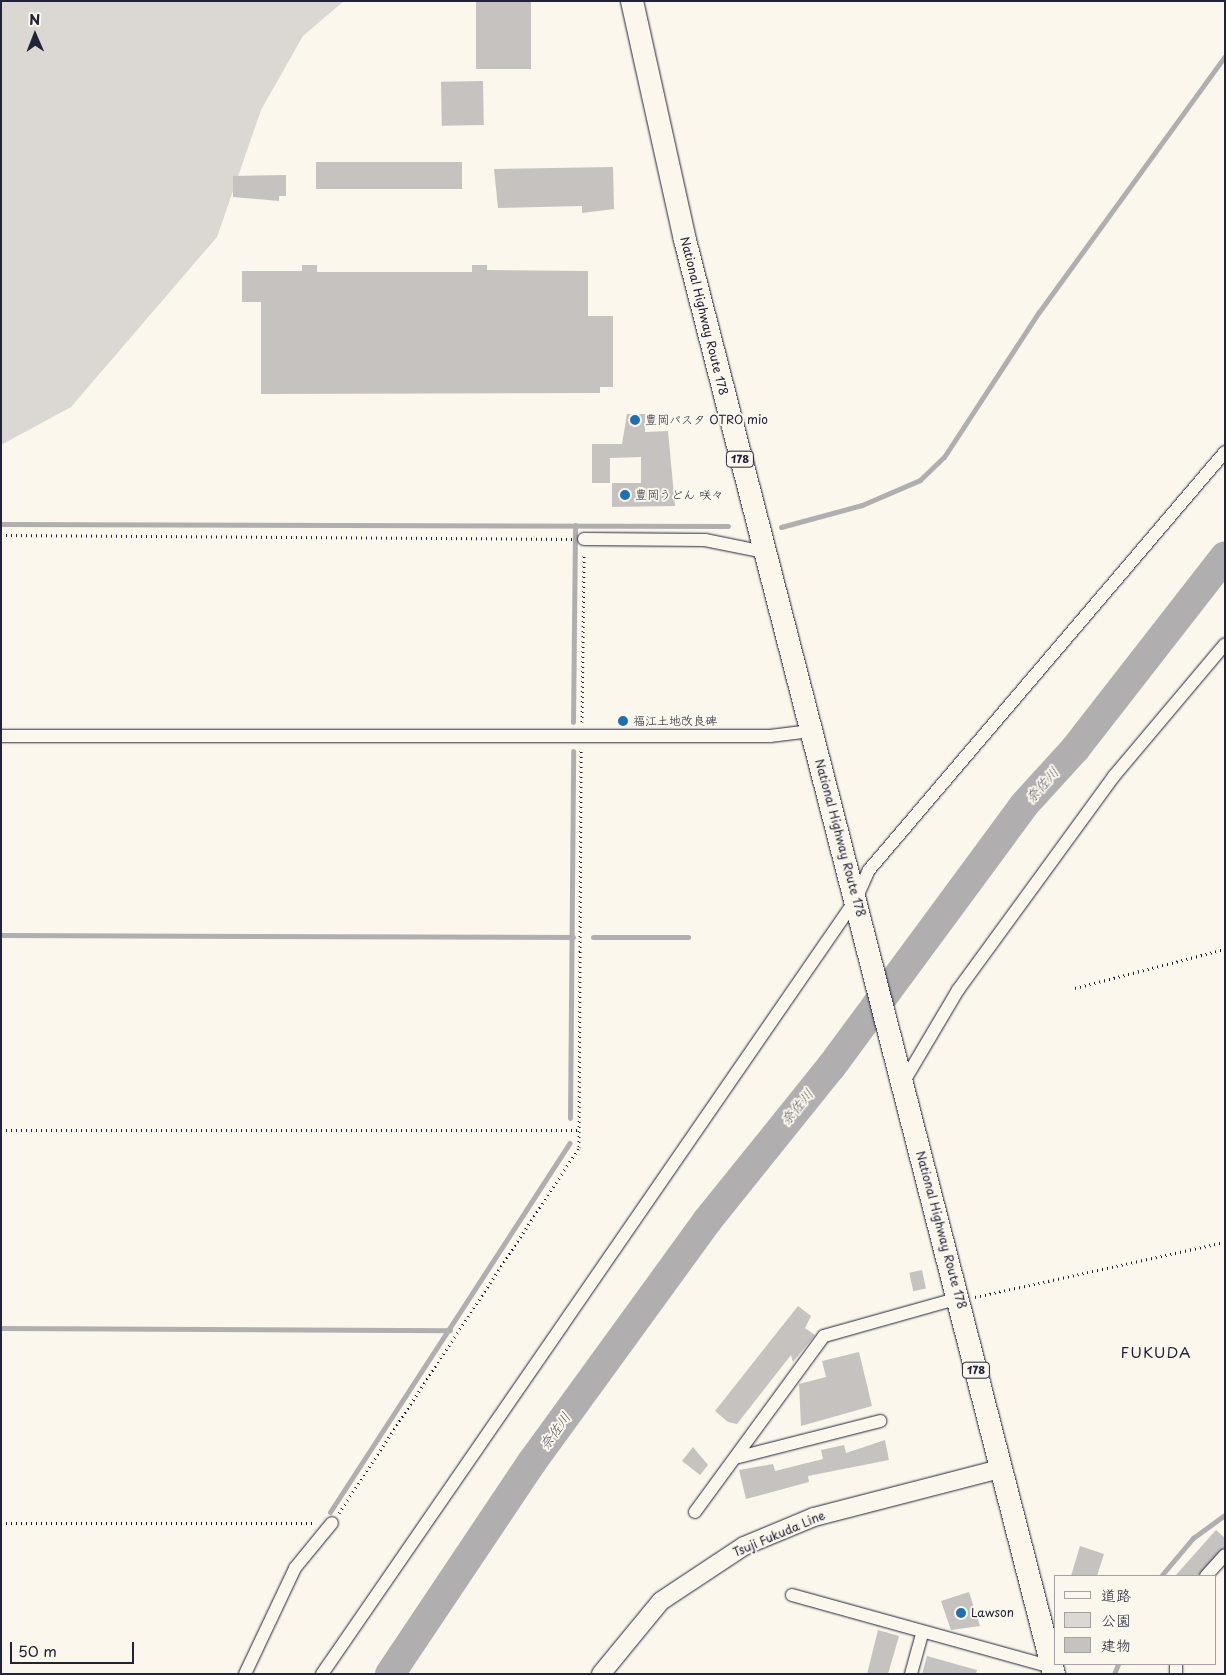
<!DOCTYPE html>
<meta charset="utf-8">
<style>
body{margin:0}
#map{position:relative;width:1226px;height:1675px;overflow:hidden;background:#fbf7ec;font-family:"Playpen Sans","Klee One",sans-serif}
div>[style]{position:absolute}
.green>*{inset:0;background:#dbd8d3}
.stream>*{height:5px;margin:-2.5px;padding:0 2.5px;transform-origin:2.5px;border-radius:2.5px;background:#b1aeb0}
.river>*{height:30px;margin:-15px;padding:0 15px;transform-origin:15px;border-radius:15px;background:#b1aeb0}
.building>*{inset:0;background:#c6c2c0;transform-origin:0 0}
.path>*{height:3px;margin-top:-1.5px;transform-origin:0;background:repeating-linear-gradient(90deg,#22223b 0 1px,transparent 0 5px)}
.roads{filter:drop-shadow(0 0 1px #22223b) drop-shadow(0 0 1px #22223b)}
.street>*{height:12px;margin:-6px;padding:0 6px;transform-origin:6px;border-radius:6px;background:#fbf7ec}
.secondary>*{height:18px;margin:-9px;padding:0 9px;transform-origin:9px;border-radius:9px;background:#fbf7ec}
.highway>*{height:22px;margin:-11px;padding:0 11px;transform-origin:11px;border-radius:11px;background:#fbf7ec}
.dots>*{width:14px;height:14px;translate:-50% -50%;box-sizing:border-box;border:2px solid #fbf7ec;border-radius:50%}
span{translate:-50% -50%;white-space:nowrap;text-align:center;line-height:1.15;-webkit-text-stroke:4px #fbf7ec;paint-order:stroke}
.shield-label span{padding:1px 4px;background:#fbf7ec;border:1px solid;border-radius:4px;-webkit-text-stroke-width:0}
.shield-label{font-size:11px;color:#22223b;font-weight:700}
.street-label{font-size:12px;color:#22223b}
.poi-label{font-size:12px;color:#22223b}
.left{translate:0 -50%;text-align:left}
.water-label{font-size:14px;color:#545364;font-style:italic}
.quarter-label{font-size:15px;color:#22223b;letter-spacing:1px}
.frame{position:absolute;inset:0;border:2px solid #22223b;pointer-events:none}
.legend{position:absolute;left:1054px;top:1575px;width:162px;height:90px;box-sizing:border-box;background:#fbf7ec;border:1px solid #a4a2a5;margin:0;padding:6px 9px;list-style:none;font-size:15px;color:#22223b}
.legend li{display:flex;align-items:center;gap:10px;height:25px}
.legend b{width:25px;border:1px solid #a4a2a5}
.north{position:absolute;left:10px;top:10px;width:50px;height:50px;-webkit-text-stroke:4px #fbf7ec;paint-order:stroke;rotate:359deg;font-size:14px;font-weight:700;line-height:20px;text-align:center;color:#22223b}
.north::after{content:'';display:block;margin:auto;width:18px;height:22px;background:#22223b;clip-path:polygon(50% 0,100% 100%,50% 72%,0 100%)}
.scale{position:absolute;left:10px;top:1642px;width:124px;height:22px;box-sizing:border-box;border:2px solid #22223b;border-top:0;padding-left:6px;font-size:15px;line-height:18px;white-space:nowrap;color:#22223b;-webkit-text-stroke:4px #fbf7ec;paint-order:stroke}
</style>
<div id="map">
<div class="green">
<i style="clip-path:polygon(1px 1px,344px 1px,303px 36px,261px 110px,217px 237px,71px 407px,1px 445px)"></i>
</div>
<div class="stream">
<i style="left:1px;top:524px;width:727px;rotate:0.16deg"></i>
<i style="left:781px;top:527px;width:84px;rotate:-15.2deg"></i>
<i style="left:862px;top:505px;width:63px;rotate:-23.3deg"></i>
<i style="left:920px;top:480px;width:33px;rotate:-44deg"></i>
<i style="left:944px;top:457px;width:173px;rotate:-56.8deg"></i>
<i style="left:1039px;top:312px;width:316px;rotate:-54deg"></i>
<i style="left:573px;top:722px;width:197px;rotate:-89.4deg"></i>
<i style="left:1px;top:935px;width:572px;rotate:0.2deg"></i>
<i style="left:593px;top:937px;width:95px"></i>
<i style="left:570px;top:1118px;width:367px;rotate:-89.5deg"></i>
<i style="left:1px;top:1328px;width:449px;rotate:0.3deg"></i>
<i style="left:330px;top:1512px;width:440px;rotate:-57deg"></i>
<i style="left:1161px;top:1576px;width:50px;rotate:-49.9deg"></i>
<i style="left:1193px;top:1538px;width:39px;rotate:-36deg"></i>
<i style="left:1114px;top:1674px;width:11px;rotate:-68deg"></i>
</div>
<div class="river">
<i style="left:390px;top:1674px;width:255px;rotate:-56.2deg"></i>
<i style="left:532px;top:1462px;width:298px;rotate:-54deg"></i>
<i style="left:707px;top:1221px;width:198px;rotate:-51.2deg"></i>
<i style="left:831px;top:1067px;width:325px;rotate:-53.6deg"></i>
<i style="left:1024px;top:805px;width:76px;rotate:-47.7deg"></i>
<i style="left:1075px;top:749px;width:244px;rotate:-52.1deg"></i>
</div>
<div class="building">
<i style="left:476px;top:1px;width:55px;height:68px"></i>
<i style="left:483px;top:81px;width:44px;height:42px;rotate:89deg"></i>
<i style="left:462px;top:162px;width:27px;height:146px;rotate:90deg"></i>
<i style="clip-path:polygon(613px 167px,614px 209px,582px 213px,582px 206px,498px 208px,494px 169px)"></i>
<i style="clip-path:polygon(286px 175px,286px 196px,279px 196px,279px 201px,233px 197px,233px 176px)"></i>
<i style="clip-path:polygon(302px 265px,317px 265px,317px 272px,472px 272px,472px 265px,487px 265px,487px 270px,588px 271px,588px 316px,613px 316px,613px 387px,600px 387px,600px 393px,261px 394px,261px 302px,242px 302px,242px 271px,302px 271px)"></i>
<i style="clip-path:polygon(627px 414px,645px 414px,645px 432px,668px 431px,675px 506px,612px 507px,612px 483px,641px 483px,641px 457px,610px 458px,610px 483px,592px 483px,592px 444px,622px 444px)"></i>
<i style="left:922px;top:1270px;width:19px;height:13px;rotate:78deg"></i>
<i style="clip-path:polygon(798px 1306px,811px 1316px,805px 1328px,815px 1335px,793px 1362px,791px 1355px,737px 1424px,728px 1422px,715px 1411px)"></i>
<i style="clip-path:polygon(859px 1352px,872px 1406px,801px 1426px,799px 1384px,826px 1377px,822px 1361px)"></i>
<i style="clip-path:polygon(885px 1440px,889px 1460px,808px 1476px,809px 1482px,746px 1499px,739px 1470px,773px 1464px,775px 1471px,823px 1459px,821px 1450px,844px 1445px,846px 1453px)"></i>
<i style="clip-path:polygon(693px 1447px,708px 1465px,700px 1475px,682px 1461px)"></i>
<i style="clip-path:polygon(1216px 1530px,1225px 1538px,1225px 1547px,1198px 1576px,1175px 1576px)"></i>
<i style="clip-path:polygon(1080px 1546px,1104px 1554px,1097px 1576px,1071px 1576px)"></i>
<i style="clip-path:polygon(969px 1592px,980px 1626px,951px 1630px,941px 1601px)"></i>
<i style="clip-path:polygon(878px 1630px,899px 1636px,888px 1674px,867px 1674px)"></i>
<i style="clip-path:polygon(927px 1656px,977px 1670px,976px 1674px,922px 1674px)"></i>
</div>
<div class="path">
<i style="left:1px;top:535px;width:571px;rotate:0.4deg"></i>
<i style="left:582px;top:722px;width:169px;rotate:-89.3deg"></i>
<i style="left:1075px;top:988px;width:155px;rotate:-14.6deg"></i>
<i style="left:1px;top:1130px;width:578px"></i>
<i style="left:975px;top:1297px;width:256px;rotate:-12.4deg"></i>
<i style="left:339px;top:1513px;width:438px;rotate:-56.7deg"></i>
<i style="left:579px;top:1147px;width:399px;rotate:-89.7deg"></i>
<i style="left:1px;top:1523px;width:312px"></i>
</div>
<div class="roads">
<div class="street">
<i style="left:584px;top:539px;width:121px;rotate:0.5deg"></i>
<i style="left:705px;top:540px;width:60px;rotate:11.5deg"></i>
<i style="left:1px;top:736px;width:769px"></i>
<i style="left:770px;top:736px;width:41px;rotate:-7deg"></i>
<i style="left:903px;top:1083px;width:108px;rotate:-59.4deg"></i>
<i style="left:958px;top:990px;width:265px;rotate:-53.9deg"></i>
<i style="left:1114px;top:776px;width:172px;rotate:-49.9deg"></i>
<i style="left:735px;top:1458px;width:150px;rotate:-14.3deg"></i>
<i style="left:695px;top:1512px;width:218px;rotate:-53.8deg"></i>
<i style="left:824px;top:1336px;width:140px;rotate:-15.7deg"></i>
<i style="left:1206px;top:1576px;width:28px;rotate:-48deg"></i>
<i style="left:792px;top:1595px;width:270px;rotate:15.5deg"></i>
<i style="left:245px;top:1674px;width:117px;rotate:-64.7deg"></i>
<i style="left:295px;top:1568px;width:58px;rotate:-50.6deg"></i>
<i style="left:322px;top:1674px;width:941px;rotate:-55.43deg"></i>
<i style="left:856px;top:899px;width:32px;rotate:-66deg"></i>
<i style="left:869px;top:870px;width:549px;rotate:-49.58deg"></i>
<i style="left:911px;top:1674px;width:41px;rotate:-74.6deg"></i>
<i style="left:1176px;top:1674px;width:10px;rotate:-90deg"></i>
</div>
<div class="secondary">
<i style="left:601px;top:1674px;width:94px;rotate:-50.6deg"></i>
<i style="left:661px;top:1601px;width:100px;rotate:-33.5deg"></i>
<i style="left:744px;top:1546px;width:76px;rotate:-22.5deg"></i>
<i style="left:814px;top:1517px;width:192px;rotate:-14.5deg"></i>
</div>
<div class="highway">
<i style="left:632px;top:1px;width:245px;rotate:77.5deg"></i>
<i style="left:685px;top:240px;width:1481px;rotate:75.57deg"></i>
</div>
</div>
<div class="dots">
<i style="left:635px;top:420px;background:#1f6fb2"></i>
<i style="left:625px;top:495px;background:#1f6fb2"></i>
<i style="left:623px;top:721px;background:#1f6fb2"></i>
<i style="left:961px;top:1613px;background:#1f6fb2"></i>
</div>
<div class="shield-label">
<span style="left:740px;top:459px">178</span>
<span style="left:976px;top:1370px">178</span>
</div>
<div class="street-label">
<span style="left:704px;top:316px;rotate:76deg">National Highway Route 178</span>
<span style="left:840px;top:838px;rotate:75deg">National Highway Route 178</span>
<span style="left:941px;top:1230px;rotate:75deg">National Highway Route 178</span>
<span style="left:779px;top:1534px;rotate:-23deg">Tsuji Fukuda Line</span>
</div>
<div class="poi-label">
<span class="left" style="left:645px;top:420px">豊岡パスタ OTRO mio</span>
<span class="left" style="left:635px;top:495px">豊岡うどん 咲々</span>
<span class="left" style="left:633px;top:721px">福江土地改良碑</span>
<span class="left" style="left:971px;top:1613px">Lawson</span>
</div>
<div class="water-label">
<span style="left:1042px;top:785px;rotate:-48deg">奈佐川</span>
<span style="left:797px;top:1107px;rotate:-50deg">奈佐川</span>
<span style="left:555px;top:1431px;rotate:-54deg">奈佐川</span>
</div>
<div class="quarter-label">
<span style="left:1156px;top:1352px">FUKUDA</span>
</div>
<div class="frame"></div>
<ul class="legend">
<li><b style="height:6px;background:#fbf7ec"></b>道路</li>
<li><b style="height:14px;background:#dbd8d3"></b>公園</li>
<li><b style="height:14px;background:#c6c2c0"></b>建物</li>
</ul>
<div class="north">N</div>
<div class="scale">50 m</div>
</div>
